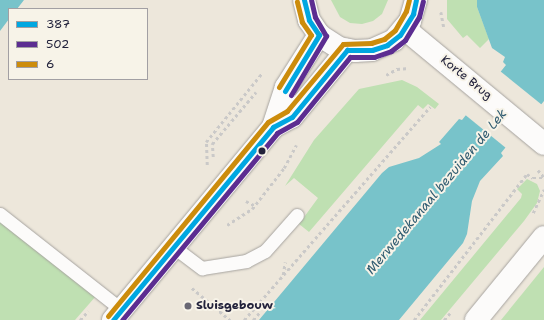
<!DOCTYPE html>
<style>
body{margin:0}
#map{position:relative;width:544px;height:320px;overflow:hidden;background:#ede7db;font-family:"Shantell Sans",sans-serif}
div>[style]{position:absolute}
.green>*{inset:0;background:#bfe0b2}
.water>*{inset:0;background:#78c3ca}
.pier>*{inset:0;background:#ede7db;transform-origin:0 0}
.path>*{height:2.5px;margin-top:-1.25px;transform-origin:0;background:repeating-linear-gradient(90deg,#cac9c8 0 3px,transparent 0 6px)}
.roads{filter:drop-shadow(0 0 1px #a6a39f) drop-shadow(0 0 1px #a6a39f)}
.service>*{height:13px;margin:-6.5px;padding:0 6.5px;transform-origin:6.5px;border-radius:6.5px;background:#fcfbfa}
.minor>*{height:22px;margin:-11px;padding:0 11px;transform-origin:11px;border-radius:11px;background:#fcfbfa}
.tertiary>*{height:22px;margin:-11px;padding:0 11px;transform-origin:11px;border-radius:11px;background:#fcfbfa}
.bus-1>*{height:5px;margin:-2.5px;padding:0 2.5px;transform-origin:2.5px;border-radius:2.5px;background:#00a7e1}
.bus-2>*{height:5px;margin:-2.5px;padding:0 2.5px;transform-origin:2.5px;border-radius:2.5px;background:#5c2d91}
.bus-3>*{height:5px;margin:-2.5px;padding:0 2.5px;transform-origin:2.5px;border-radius:2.5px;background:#cc8c0c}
.dots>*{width:11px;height:11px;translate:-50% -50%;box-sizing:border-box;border:2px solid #f7f3e8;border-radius:50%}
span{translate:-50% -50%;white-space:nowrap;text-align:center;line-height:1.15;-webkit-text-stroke:4px #f7f3e8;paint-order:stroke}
.street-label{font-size:12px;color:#22223b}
.poi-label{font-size:12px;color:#22223b;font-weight:700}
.left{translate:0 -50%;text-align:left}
.water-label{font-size:13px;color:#305c71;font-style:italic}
.legend{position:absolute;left:8px;top:8px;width:140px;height:72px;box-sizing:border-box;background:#f7f3e8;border:1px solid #a29fa3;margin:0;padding:5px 7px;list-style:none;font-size:12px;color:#22223b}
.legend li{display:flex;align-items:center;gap:8px;height:20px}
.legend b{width:20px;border:1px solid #a29fa3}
</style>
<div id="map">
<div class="green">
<i style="clip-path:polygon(331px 0,388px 0,382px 14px,373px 21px,362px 24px,350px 23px,340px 17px)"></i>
<i style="clip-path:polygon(447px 0,477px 0,477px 7px,489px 39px,480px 48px,467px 35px,463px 38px,447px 19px)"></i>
<i style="clip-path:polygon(402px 80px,417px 87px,439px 104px,435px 109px,428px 104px,423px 109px,418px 105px,309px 232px,299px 224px,318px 198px,294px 178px,285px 186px,314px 140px,359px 89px)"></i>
<i style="clip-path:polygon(527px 179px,537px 184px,540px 191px,537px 203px,524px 221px,441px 320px,420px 320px,521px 198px,522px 194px,517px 189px)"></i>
<i style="clip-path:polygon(0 220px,96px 296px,75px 320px,0 320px)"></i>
<i style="clip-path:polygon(544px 267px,544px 320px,501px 320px)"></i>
</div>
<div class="water">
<i style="clip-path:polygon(0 0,24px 0,17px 9px,9px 9px,9px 19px,0 31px)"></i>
<i style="clip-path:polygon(477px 0,544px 0,544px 101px,501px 153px,503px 156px,480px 181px,472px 201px,467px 234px,463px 243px,399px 320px,259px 320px,382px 173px,389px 167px,419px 158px,441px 144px,439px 142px,459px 119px,462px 120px,506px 65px,503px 62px,505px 57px,492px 48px,477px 7px)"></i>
</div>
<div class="pier">
<i style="left:500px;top:71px;width:55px;height:56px;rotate:39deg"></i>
</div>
<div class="path">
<i style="left:441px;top:12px;width:15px;rotate:79deg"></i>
<i style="left:386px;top:75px;width:13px;rotate:-29deg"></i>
<i style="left:397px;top:69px;width:12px;rotate:-5deg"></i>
<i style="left:213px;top:157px;width:13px;rotate:-94deg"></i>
<i style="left:212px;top:144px;width:68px;rotate:-49.8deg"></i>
<i style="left:207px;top:165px;width:23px;rotate:-92deg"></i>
<i style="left:206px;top:142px;width:89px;rotate:-50.9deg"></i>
<i style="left:538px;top:170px;width:9px;rotate:49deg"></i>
<i style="left:246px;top:201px;width:9px;rotate:27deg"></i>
<i style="left:533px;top:213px;width:26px;rotate:-65deg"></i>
<i style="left:227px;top:225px;width:30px;rotate:-33deg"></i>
<i style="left:252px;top:209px;width:52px;rotate:-52deg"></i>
<i style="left:284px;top:168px;width:26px;rotate:-62deg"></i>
<i style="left:283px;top:275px;width:13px;rotate:-81deg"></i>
<i style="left:192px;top:288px;width:50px;rotate:40.1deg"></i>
<i style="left:80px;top:320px;width:12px;rotate:-48deg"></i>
<i style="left:244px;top:320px;width:283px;rotate:-48.9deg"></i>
<i style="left:253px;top:320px;width:11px;rotate:-49deg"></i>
<i style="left:414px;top:320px;width:185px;rotate:-52.3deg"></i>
<i style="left:527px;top:174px;width:7px;rotate:34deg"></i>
<i style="left:533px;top:178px;width:11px"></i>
<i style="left:444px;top:320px;width:9px;rotate:-49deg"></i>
</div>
<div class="roads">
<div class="service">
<i style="left:0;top:214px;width:155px;rotate:38.2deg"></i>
<i style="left:175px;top:248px;width:34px;rotate:37deg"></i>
<i style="left:202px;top:268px;width:45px;rotate:-9deg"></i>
<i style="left:246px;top:261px;width:21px;rotate:-28deg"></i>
<i style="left:265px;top:251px;width:48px;rotate:-48.4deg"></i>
</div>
<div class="minor">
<i style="left:405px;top:29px;width:180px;rotate:39.6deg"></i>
<i style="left:476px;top:320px;width:107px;rotate:-50.7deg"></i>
</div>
<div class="tertiary">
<i style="left:304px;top:0;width:21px;rotate:76deg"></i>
<i style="left:309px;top:20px;width:18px;rotate:56deg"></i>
<i style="left:319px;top:35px;width:24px;rotate:33deg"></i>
<i style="left:339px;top:48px;width:16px;rotate:11deg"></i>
<i style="left:355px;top:51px;width:17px;rotate:-3deg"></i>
<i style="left:372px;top:50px;width:24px;rotate:-24deg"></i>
<i style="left:394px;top:40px;width:25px;rotate:-50deg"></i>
<i style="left:410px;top:21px;width:22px;rotate:-74deg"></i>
<i style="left:273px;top:127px;width:21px;rotate:-28deg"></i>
<i style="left:292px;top:117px;width:87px;rotate:-50.6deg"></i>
<i style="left:113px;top:320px;width:251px;rotate:-50.3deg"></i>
<i style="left:273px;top:127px;width:42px;rotate:-72deg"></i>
<i style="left:286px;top:87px;width:62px;rotate:-57.6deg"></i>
</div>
</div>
<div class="bus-1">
<i style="left:285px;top:91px;width:66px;rotate:-58.7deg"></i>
<i style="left:319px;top:35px;width:18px;rotate:-124deg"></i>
<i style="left:309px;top:20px;width:21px;rotate:-104deg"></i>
<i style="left:113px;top:320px;width:251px;rotate:-50.3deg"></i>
<i style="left:273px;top:127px;width:21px;rotate:-28deg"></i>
<i style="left:292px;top:117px;width:87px;rotate:-50.6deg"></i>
<i style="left:347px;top:50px;width:25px"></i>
<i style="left:372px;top:50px;width:16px;rotate:-18deg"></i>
<i style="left:387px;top:45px;width:16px;rotate:-38deg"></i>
<i style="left:400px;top:35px;width:25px;rotate:-58deg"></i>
<i style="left:413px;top:14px;width:14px;rotate:-78deg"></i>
</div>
<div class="bus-2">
<i style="left:291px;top:95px;width:69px;rotate:-59.3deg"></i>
<i style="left:326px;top:36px;width:22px;rotate:-120deg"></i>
<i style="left:315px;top:17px;width:17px;rotate:-103deg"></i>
<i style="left:122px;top:320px;width:243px;rotate:-50.3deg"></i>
<i style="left:277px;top:133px;width:23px;rotate:-29deg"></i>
<i style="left:297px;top:122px;width:84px;rotate:-50.8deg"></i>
<i style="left:350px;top:57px;width:24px"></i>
<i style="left:374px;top:57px;width:18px;rotate:-19deg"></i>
<i style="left:391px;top:51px;width:18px;rotate:-38deg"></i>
<i style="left:405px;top:40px;width:27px;rotate:-59deg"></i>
<i style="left:419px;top:17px;width:16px;rotate:-76deg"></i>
</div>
<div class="bus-3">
<i style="left:279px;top:87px;width:61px;rotate:-58.4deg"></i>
<i style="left:311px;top:35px;width:16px;rotate:-125deg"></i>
<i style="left:302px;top:22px;width:21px;rotate:-104deg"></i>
<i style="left:108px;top:316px;width:251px;rotate:-50.5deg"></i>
<i style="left:268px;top:122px;width:22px;rotate:-30deg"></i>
<i style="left:287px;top:111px;width:87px;rotate:-50.1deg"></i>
<i style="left:343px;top:44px;width:28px;rotate:-2deg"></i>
<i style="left:371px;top:43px;width:14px;rotate:-17deg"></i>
<i style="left:384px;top:39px;width:14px;rotate:-39deg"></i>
<i style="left:395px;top:30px;width:22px;rotate:-60deg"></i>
<i style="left:406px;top:11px;width:11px;rotate:-75deg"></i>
</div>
<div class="dots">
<i style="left:262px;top:151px;background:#22223b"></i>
<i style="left:188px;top:306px;background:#696773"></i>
</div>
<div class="street-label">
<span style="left:466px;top:78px;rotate:39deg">Korte Brug</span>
</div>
<div class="poi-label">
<span class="left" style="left:196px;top:306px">Sluisgebouw</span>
</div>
<div class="water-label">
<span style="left:437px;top:192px;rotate:-50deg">Merwedekanaal bezuiden de Lek</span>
</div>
<ul class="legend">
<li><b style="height:5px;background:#00a7e1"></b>387</li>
<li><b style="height:5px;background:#5c2d91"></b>502</li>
<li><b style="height:5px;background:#cc8c0c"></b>6</li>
</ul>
</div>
